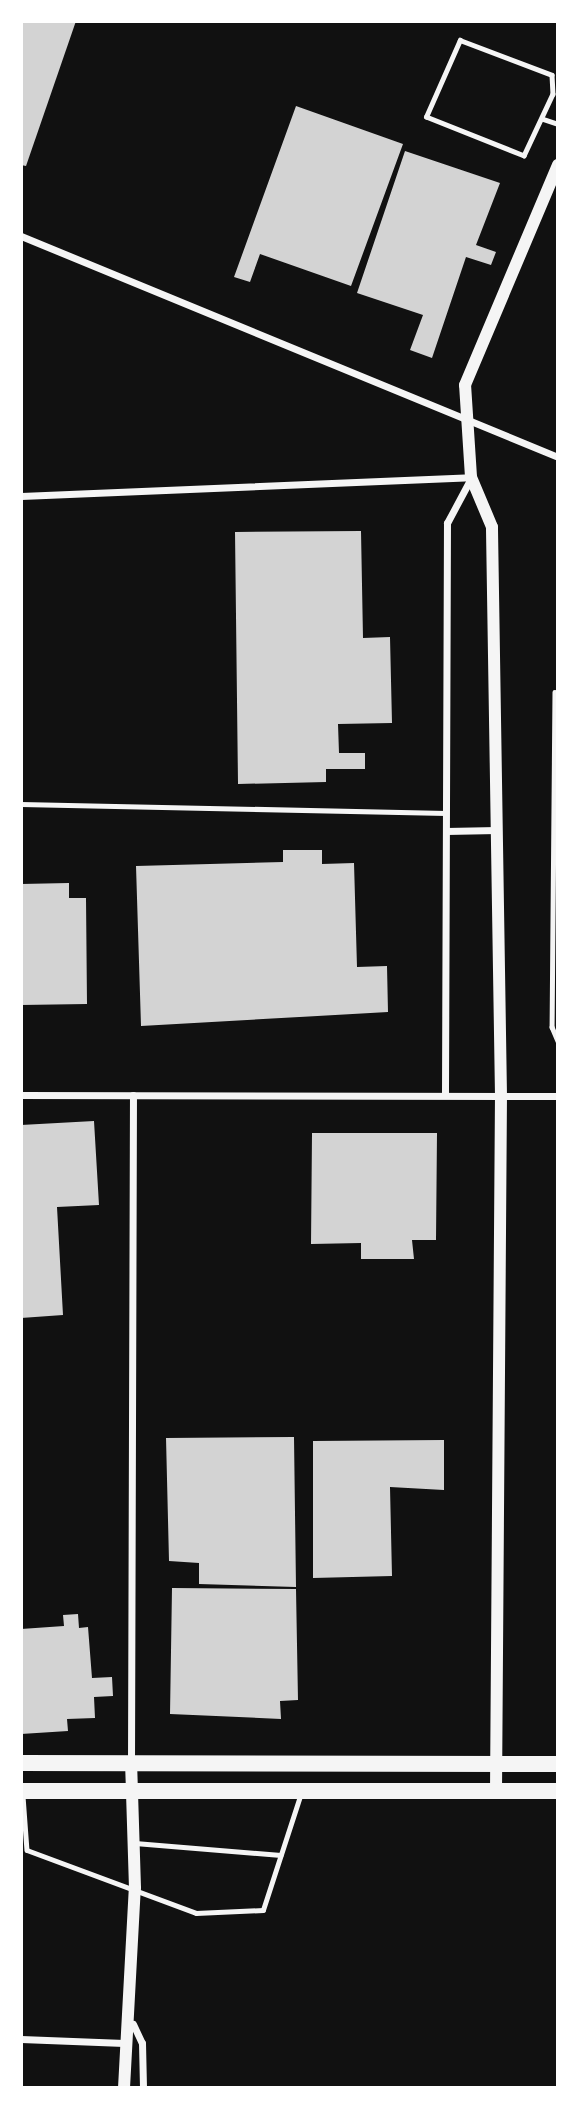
<!DOCTYPE html>
<style>
body{margin:0}
#map{position:relative;width:579px;height:2109px;overflow:hidden;background:#111;font-family:"PT Sans Narrow",sans-serif}
div>[style]{position:absolute}
.building>*{inset:0;background:#d3d3d3}
.service>*{height:4.5px;margin:-2.25px;padding:0 2.25px;transform-origin:2.25px;border-radius:2.25px;background:#f5f5f5}
.minor>*{height:7px;margin:-3.5px;padding:0 3.5px;transform-origin:3.5px;border-radius:3.5px;background:#f5f5f5}
.tertiary>*{height:12px;margin:-6px;padding:0 6px;transform-origin:6px;border-radius:6px;background:#f5f5f5}
.primary>*{height:16px;margin:-8px;padding:0 8px;transform-origin:8px;border-radius:8px;background:#f5f5f5}
span{translate:-50% -50%;white-space:nowrap;text-align:center;line-height:1.15;-webkit-text-stroke:5px #fff;paint-order:stroke}
.frame{position:absolute;inset:0;border:23px solid #fff;pointer-events:none}
</style>
<div id="map">
<div class="building">
<i style="clip-path:polygon(21px 21px,76px 21px,26px 166px,21px 165px)"></i>
<i style="clip-path:polygon(296px 106px,403px 144px,351px 286px,260px 254px,250px 282px,234px 277px)"></i>
<i style="clip-path:polygon(405px 151px,500px 183px,476px 245px,496px 252px,491px 265px,466px 257px,432px 358px,410px 350px,423px 315px,357px 293px)"></i>
<i style="clip-path:polygon(361px 531px,363px 638px,390px 637px,392px 723px,338px 724px,339px 753px,365px 753px,365px 769px,326px 769px,326px 782px,238px 784px,235px 532px)"></i>
<i style="clip-path:polygon(283px 850px,322px 850px,322px 864px,354px 863px,357px 967px,387px 966px,388px 1012px,141px 1026px,136px 866px,283px 862px)"></i>
<i style="clip-path:polygon(69px 883px,69px 898px,86px 898px,87px 1004px,21px 1005px,21px 884px)"></i>
<i style="clip-path:polygon(94px 1121px,99px 1205px,57px 1207px,63px 1315px,21px 1318px,21px 1125px)"></i>
<i style="clip-path:polygon(312px 1133px,437px 1133px,436px 1240px,412px 1240px,414px 1259px,361px 1259px,361px 1243px,311px 1244px)"></i>
<i style="clip-path:polygon(294px 1437px,296px 1587px,199px 1584px,199px 1563px,169px 1561px,166px 1438px)"></i>
<i style="clip-path:polygon(444px 1440px,444px 1490px,390px 1487px,392px 1576px,313px 1578px,313px 1441px)"></i>
<i style="clip-path:polygon(172px 1588px,296px 1589px,298px 1700px,280px 1701px,281px 1719px,170px 1714px)"></i>
<i style="clip-path:polygon(78px 1614px,79px 1628px,88px 1627px,92px 1678px,112px 1677px,113px 1696px,94px 1697px,95px 1718px,67px 1719px,68px 1731px,21px 1734px,21px 1629px,64px 1626px,63px 1615px)"></i>
</div>
<div class="service">
<i style="left:460px;top:40px;width:98px;rotate:20.8deg"></i>
<i style="left:552px;top:75px;width:19px;rotate:87deg"></i>
<i style="left:553px;top:94px;width:68px;rotate:115.1deg"></i>
<i style="left:524px;top:156px;width:105px;rotate:-158.3deg"></i>
<i style="left:426px;top:117px;width:84px;rotate:-66.2deg"></i>
<i style="left:543px;top:119px;width:16px;rotate:18deg"></i>
<i style="left:555px;top:692px;width:335px;rotate:90.5deg"></i>
<i style="left:552px;top:1027px;width:15px;rotate:67deg"></i>
<i style="left:21px;top:804px;width:425px;rotate:1.2deg"></i>
<i style="left:23px;top:1796px;width:54px;rotate:85.8deg"></i>
<i style="left:27px;top:1850px;width:180px;rotate:20.4deg"></i>
<i style="left:196px;top:1913px;width:67px;rotate:-2.6deg"></i>
<i style="left:263px;top:1910px;width:120px;rotate:-72deg"></i>
<i style="left:135px;top:1843px;width:146px;rotate:4.7deg"></i>
</div>
<div class="minor">
<i style="left:21px;top:236px;width:581px;rotate:22.37deg"></i>
<i style="left:21px;top:496px;width:450px;rotate:-2.4deg"></i>
<i style="left:446px;top:831px;width:51px;rotate:-1.1deg"></i>
<i style="left:445px;top:1092px;width:569px;rotate:-89.8deg"></i>
<i style="left:447px;top:523px;width:51px;rotate:-61.9deg"></i>
<i style="left:21px;top:1095px;width:537px;rotate:0.11deg"></i>
<i style="left:131px;top:1763px;width:668px;rotate:-89.83deg"></i>
<i style="left:133px;top:2024px;width:21px;rotate:65deg"></i>
<i style="left:142px;top:2043px;width:45px;rotate:88.7deg"></i>
<i style="left:21px;top:2039px;width:103px;rotate:2.2deg"></i>
</div>
<div class="tertiary">
<i style="left:496px;top:1792px;width:696px;rotate:-89.59deg"></i>
<i style="left:501px;top:1096px;width:569px;rotate:-90.91deg"></i>
<i style="left:492px;top:527px;width:54px;rotate:-112.8deg"></i>
<i style="left:471px;top:477px;width:92px;rotate:-93.7deg"></i>
<i style="left:465px;top:385px;width:239px;rotate:-67.1deg"></i>
<i style="left:124px;top:2088px;width:200px;rotate:-86.9deg"></i>
<i style="left:135px;top:1888px;width:125px;rotate:-91.8deg"></i>
</div>
<div class="primary">
<i style="left:21px;top:1763px;width:537px;rotate:0.11deg"></i>
<i style="left:21px;top:1791px;width:537px"></i>
</div>
<div class="frame"></div>
</div>
